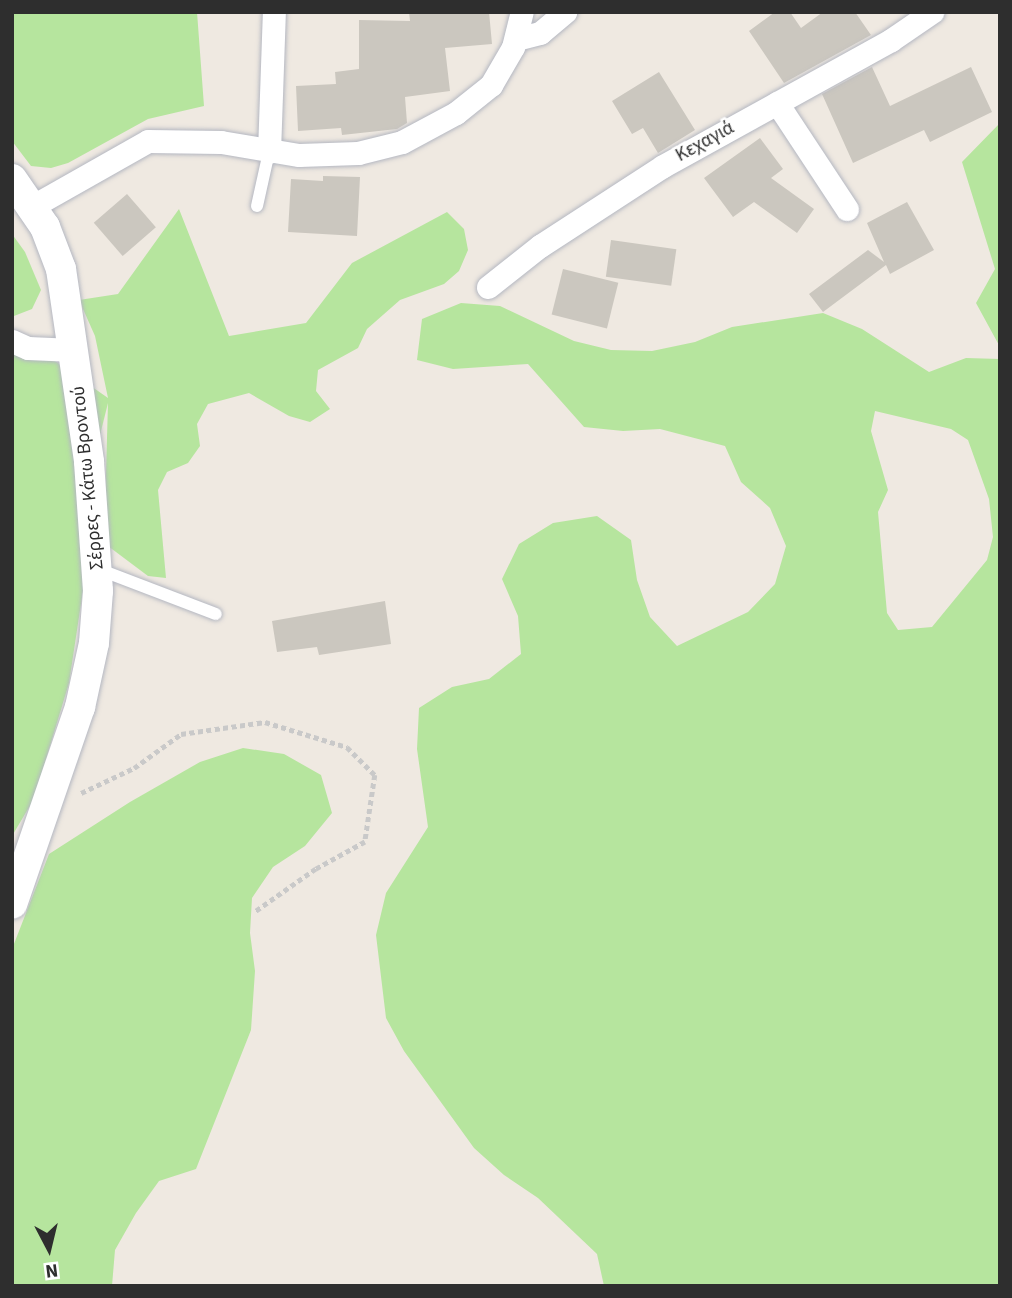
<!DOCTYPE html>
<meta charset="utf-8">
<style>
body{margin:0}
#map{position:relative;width:1012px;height:1298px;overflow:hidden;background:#efe9e1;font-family:"Source Sans 3",sans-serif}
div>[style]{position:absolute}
.green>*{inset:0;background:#b6e59e}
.building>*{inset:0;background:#cbc7bf;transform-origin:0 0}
.path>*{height:4.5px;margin-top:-2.25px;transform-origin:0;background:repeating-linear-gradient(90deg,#c9c9c9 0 5px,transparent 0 8.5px)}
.roads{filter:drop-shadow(0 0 2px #b4b7c1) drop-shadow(0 0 2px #b4b7c1)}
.service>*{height:12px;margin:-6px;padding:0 6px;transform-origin:6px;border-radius:6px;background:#fff}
.minor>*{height:23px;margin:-11.5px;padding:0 11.5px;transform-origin:11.5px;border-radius:11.5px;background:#fff}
.tertiary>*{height:30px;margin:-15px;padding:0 15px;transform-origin:15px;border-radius:15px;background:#fff}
span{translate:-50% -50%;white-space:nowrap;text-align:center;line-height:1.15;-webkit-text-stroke:5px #fff;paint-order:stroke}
.street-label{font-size:19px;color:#2e2e2e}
.frame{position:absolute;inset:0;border:14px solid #2e2e2e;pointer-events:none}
.north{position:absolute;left:14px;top:1214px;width:70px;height:70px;-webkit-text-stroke:5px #fff;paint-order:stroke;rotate:173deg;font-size:19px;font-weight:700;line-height:28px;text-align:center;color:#2e2e2e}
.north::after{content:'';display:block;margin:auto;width:24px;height:32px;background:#2e2e2e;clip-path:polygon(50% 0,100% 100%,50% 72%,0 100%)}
</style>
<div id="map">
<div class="green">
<i style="clip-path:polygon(12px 12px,197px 12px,204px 106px,148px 119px,68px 163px,51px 168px,31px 166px,12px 141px)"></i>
<i style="clip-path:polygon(1000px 123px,1000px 347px,976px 303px,995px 269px,962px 162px)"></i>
<i style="clip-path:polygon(179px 209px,229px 336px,306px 323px,352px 263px,447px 212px,464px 229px,468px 250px,459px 271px,444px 284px,400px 300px,367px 329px,358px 348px,318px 370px,316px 391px,330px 409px,310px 422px,289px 416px,249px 393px,208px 404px,197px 424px,200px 446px,188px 463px,167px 472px,158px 490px,166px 578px,148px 576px,104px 543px,108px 403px,81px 511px,84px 584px,69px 683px,34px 799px,12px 836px,12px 331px,108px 398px,95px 336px,79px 300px,118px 294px)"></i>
<i style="clip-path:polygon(12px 234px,25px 252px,41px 290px,32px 309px,14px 316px)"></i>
<i style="clip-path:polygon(evenodd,461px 303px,500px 306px,574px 341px,611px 350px,652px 351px,695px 342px,732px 327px,823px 313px,862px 329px,929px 372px,966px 358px,1000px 359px,1000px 1286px,604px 1286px,597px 1254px,538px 1198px,504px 1175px,474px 1148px,404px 1051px,386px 1018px,376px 935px,386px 893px,428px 827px,417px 749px,419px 708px,452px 687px,489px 679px,521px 654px,518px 616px,502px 579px,519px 544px,553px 523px,597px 516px,631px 540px,637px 580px,650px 617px,677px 646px,748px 612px,775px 584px,786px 546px,770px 508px,741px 482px,725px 446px,660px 429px,623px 431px,584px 427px,528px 364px,453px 369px,417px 360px,422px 319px,461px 303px,875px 411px,951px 429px,968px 440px,989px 499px,993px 537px,987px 560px,932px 627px,898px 630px,887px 613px,878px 512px,888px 490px,871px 431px,875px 411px)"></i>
<i style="clip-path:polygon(243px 748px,284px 754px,321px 775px,332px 813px,305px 846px,273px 867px,252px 898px,250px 933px,255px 971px,251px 1030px,196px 1169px,159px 1181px,136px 1213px,115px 1250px,112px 1286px,12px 1286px,12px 949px,49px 854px,130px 802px,200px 762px)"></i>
</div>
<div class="building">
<i style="clip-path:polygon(409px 12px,489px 12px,492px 44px,445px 48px,450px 91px,405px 97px,407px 123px,397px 129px,342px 135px,341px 128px,298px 131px,296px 86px,336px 84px,335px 72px,359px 69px,359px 20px,410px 21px)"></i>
<i style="clip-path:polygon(775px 12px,790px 12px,801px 28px,823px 12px,855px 12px,871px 35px,784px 83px,749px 31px)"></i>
<i style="clip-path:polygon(872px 67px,890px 106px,971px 67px,992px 112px,930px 142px,924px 130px,853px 163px,822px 94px)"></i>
<i style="clip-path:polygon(659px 72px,695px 130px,658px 153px,643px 128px,632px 134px,612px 101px)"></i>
<i style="clip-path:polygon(760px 138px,783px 169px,771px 178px,814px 209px,797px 233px,754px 202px,733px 217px,704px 178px)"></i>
<i style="clip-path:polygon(323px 176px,360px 177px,357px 236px,288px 232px,291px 179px,323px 181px)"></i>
<i style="left:127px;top:194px;width:44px;height:44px;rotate:49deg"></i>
<i style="clip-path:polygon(907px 202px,934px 250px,890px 274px,886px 265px,823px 312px,809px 294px,868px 250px,884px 262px,867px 223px)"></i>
<i style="left:611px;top:240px;width:66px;height:37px;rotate:8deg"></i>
<i style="left:563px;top:269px;width:57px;height:47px;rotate:14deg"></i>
<i style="clip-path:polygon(385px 601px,391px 644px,319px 655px,317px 647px,277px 652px,272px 621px)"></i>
</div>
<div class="path">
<i style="left:81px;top:793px;width:59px;rotate:-25.3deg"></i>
<i style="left:134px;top:768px;width:58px;rotate:-35.9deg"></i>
<i style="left:181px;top:734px;width:85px;rotate:-8.1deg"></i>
<i style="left:265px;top:722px;width:86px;rotate:17deg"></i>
<i style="left:347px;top:747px;width:40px;rotate:45deg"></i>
<i style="left:375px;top:775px;width:68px;rotate:98.5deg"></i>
<i style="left:365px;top:842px;width:56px;rotate:151.1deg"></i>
<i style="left:316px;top:869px;width:75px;rotate:144.8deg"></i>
</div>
<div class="roads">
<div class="service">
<i style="left:257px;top:206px;width:55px;rotate:-77.5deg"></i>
<i style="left:98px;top:569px;width:126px;rotate:20.9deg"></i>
</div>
<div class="minor">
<i style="left:516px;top:39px;width:25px;rotate:-14deg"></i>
<i style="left:540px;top:33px;width:33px;rotate:-40deg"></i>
<i style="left:777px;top:103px;width:127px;rotate:56.6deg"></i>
<i style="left:269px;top:152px;width:140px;rotate:-88deg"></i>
<i style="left:33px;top:206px;width:132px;rotate:-29.5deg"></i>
<i style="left:148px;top:141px;width:73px;rotate:0.8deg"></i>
<i style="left:221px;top:142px;width:79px;rotate:9.5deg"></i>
<i style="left:299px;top:155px;width:59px;rotate:-1.9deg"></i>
<i style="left:358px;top:153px;width:45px;rotate:-14deg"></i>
<i style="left:402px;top:142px;width:61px;rotate:-28.2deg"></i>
<i style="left:456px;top:113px;width:45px;rotate:-38.7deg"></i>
<i style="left:491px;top:85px;width:44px;rotate:-59.9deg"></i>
<i style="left:513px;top:47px;width:36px;rotate:-76deg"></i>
<i style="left:488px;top:287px;width:66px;rotate:-38.3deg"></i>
<i style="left:540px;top:246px;width:147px;rotate:-33deg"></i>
<i style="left:663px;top:166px;width:260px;rotate:-28.9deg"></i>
<i style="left:891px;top:40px;width:50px;rotate:-34.3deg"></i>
<i style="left:12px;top:341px;width:17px;rotate:24deg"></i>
<i style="left:28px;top:348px;width:46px;rotate:2.5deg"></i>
</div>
<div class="tertiary">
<i style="left:12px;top:179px;width:58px;rotate:55.5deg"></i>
<i style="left:45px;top:227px;width:45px;rotate:69.1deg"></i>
<i style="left:61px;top:269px;width:195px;rotate:81.7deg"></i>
<i style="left:89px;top:462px;width:129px;rotate:86deg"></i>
<i style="left:98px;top:591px;width:52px;rotate:94.4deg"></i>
<i style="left:94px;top:643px;width:66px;rotate:102.3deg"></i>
<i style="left:80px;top:707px;width:208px;rotate:109deg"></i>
</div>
</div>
<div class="street-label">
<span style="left:705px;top:142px;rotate:-29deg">Κεχαγιά</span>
<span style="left:88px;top:478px;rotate:-96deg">Σέρρες - Κάτω Βροντού</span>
</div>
<div class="frame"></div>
<div class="north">N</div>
</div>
